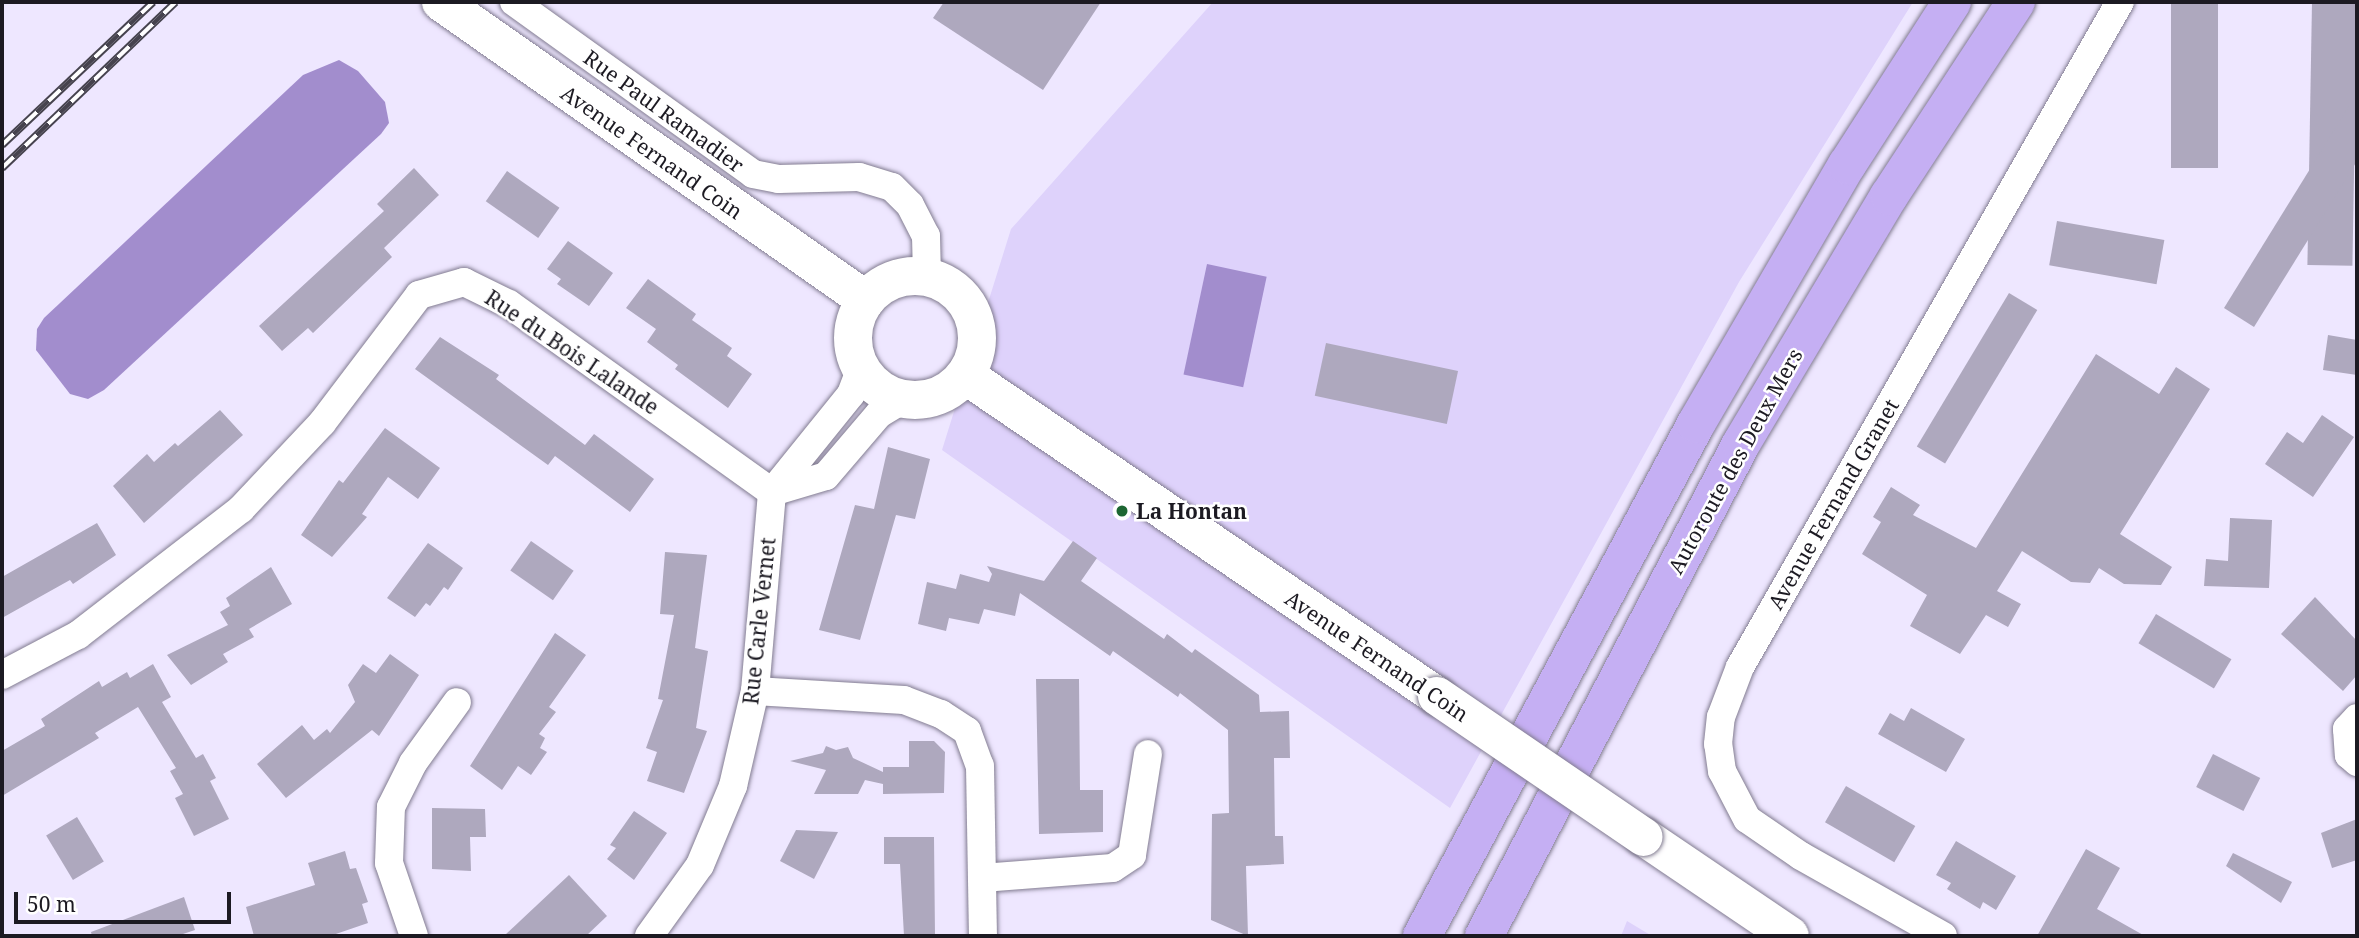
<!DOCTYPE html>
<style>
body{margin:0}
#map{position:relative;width:2359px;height:938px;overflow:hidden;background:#eee7ff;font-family:"Noto Serif",serif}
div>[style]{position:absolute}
.green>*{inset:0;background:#ded2fb}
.water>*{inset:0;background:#a28dcd;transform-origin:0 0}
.building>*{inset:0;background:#aea8be;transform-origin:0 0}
.roads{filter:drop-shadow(0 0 2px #827c91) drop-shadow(0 0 2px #827c91)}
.street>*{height:28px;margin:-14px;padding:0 14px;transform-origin:14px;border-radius:14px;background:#fff}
.secondary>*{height:38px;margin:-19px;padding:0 19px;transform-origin:19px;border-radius:19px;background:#fff}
.secondary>.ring{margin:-19px;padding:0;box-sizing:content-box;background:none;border:38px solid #fff;border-radius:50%}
.highway>*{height:38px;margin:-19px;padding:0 19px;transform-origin:19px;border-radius:19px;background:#c5aff3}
.rail>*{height:8px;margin-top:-4px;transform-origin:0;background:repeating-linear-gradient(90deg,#fff 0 16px,#46434e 0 32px);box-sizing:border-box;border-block:2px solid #46434e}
.bridges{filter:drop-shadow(0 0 2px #827c91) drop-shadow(0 0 2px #827c91)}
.secondary-bridge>*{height:38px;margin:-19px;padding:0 19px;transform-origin:19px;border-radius:19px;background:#fff}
.dots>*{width:19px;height:19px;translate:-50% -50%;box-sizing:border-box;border:4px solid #fff;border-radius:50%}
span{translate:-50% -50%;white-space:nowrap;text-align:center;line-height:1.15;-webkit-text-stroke:5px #fff;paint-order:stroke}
.street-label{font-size:21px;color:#1c1a22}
.poi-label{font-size:21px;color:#1c1a22;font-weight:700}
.left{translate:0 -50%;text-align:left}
.frame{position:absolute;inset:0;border:4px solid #1c1a22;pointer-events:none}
.scale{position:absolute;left:14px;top:892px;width:217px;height:32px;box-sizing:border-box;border:4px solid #1c1a22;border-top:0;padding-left:9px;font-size:21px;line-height:24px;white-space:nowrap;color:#1c1a22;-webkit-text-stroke:5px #fff;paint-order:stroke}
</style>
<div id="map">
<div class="green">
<i style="clip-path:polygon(1213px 2px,1913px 2px,1739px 282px,1450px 808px,942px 450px,1011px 229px)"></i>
<i style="clip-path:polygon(1627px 921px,1652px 936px,1621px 936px)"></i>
</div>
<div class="water">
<i style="clip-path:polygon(339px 60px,358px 71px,385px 102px,389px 123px,381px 134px,104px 390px,88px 399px,70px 394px,36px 350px,37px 329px,44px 318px,303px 75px)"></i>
<i style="left:1207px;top:264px;width:61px;height:113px;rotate:12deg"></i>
</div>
<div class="building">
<i style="clip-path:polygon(944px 2px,1101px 2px,1043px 90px,933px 18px)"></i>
<i style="left:2171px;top:2px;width:47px;height:166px"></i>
<i style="left:2312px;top:2px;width:45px;height:263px;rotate:1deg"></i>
<i style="clip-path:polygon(2357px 93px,2357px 161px,2254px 327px,2224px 308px)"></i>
<i style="clip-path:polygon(414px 168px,439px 195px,384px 248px,392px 257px,313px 333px,308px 328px,282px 351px,259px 326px,384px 211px,377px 204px)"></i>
<i style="left:507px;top:171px;width:64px;height:37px;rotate:35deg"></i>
<i style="left:2057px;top:221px;width:109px;height:45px;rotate:10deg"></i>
<i style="clip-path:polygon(568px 241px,613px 273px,589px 306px,557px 284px,561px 279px,547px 269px)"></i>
<i style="clip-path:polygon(648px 279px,696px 314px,692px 320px,732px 348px,727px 356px,752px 374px,728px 408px,675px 369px,678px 365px,647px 342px,656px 329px,626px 308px)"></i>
<i style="left:2009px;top:293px;width:33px;height:179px;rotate:31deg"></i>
<i style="clip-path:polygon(2328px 335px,2357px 340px,2357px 375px,2323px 370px)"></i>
<i style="clip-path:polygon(440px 337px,499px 375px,496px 379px,585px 445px,594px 434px,654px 479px,630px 512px,555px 456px,548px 465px,415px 369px)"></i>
<i style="left:1326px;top:343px;width:135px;height:54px;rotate:12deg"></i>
<i style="clip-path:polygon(2096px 354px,2159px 394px,2176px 367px,2210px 389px,2120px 534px,2172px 567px,2161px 585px,2124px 584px,2099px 568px,2090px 583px,2071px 582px,2022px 551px,1997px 591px,2021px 604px,2008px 627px,1986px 615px,1960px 654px,1910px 626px,1927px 595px,1862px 554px,1881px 522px,1873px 517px,1891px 487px,1920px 505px,1913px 515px,1976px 548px)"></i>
<i style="clip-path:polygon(220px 410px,243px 435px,144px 523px,113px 486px,147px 454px,154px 462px,175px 443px,178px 446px)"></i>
<i style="clip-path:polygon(2322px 415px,2354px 437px,2313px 497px,2265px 464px,2287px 432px,2303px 443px)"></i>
<i style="clip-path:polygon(385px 428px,440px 468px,418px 499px,388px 477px,362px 514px,367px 517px,332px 557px,301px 535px,339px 480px,343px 483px)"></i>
<i style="clip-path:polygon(888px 447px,930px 459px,915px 519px,896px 515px,860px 640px,819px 630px,855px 505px,874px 509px)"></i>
<i style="clip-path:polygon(2230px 518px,2272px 520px,2269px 588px,2204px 586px,2206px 559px,2228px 561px)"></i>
<i style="clip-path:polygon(97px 523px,116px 555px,73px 584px,70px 580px,2px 618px,2px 577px)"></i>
<i style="left:531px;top:541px;width:52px;height:36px;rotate:35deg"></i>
<i style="clip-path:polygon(1073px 541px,1097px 558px,1081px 581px,1164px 639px,1167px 634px,1192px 653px,1195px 649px,1259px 695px,1260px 712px,1289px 711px,1290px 758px,1274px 758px,1275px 836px,1283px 836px,1284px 864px,1246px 866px,1248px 936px,1211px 920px,1212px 814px,1229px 813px,1228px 730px,1180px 693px,1178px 697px,1113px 651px,1110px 656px,1020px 593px,1015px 616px,984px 609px,979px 624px,949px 618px,946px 631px,918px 624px,927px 582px,956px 589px,960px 574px,989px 582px,992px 574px,987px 566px,1044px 581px)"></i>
<i style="clip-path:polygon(428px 543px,463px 568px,448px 590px,444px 587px,430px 606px,426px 603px,415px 617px,387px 598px)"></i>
<i style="clip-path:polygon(665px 552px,707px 555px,695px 648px,708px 651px,696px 728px,707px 731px,684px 793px,647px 781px,657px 752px,646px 748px,663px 700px,658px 699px,674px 615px,660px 614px)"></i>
<i style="clip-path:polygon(271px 567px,292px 604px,249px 629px,254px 637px,223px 654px,228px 662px,191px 685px,167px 655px,228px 625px,220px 612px,230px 606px,226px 598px)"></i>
<i style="clip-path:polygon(2315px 597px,2357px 641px,2357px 675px,2343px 691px,2281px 634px)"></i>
<i style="left:2156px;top:614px;width:88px;height:34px;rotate:31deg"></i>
<i style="clip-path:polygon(555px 633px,586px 655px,549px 707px,556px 712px,539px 734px,545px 738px,540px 748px,547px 752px,531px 775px,518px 766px,502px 790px,470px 766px)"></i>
<i style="clip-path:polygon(390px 654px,419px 675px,379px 736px,372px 730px,286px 798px,257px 764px,302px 725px,314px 740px,327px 729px,330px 733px,355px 702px,348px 685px,363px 664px,376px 673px)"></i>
<i style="clip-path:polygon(153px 664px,171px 697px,162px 702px,196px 758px,203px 754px,216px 778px,210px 781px,229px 819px,194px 836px,175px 798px,183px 794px,170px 771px,176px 768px,138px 707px,95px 733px,99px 738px,2px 796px,2px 751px,45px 726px,41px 719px,99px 681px,102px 687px,127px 672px,130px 678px)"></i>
<i style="clip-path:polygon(1036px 679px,1079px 679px,1080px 790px,1103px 790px,1103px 832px,1039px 834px)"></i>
<i style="clip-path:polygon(1911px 708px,1965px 739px,1946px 772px,1878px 734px,1890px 713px,1904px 721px)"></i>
<i style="clip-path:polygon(909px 741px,934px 741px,945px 752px,944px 793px,883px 794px,883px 784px,865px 780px,858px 794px,814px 794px,826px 770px,790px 761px,823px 753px,826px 746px,836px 750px,848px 747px,853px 758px,883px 772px,883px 767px,909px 767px)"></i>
<i style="left:2213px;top:754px;width:53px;height:37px;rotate:27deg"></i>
<i style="left:1846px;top:786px;width:80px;height:42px;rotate:30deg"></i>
<i style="clip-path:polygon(432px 808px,485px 809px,486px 837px,470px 837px,471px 871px,432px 869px)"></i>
<i style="clip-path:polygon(634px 811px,667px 833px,634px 880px,607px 859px,616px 848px,610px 845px)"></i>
<i style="left:77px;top:817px;width:52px;height:36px;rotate:59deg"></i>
<i style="clip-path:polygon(2357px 819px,2357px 860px,2332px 868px,2321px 833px)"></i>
<i style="clip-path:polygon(796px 830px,838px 832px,814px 879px,780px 861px)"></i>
<i style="clip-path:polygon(884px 837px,934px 837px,935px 936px,904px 936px,900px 864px,884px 864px)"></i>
<i style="clip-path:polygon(1956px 841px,2016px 876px,1996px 910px,1983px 902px,1980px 909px,1947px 889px,1951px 883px,1936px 875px)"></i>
<i style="clip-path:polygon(2086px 849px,2120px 868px,2097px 909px,2145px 936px,2037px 936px)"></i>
<i style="clip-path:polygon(345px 851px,350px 869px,356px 868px,368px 902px,362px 904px,368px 923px,330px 936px,254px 936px,246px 907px,315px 885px,308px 863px)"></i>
<i style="clip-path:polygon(2233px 853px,2292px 882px,2281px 903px,2226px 866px)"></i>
<i style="clip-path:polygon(569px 875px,607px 916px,586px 936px,504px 936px)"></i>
<i style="clip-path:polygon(184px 897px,195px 930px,177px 936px,92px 936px,91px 932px)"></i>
</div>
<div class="roads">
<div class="street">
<i style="left:514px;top:2px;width:294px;rotate:35.7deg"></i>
<i style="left:753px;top:174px;width:26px;rotate:11deg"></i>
<i style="left:779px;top:179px;width:80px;rotate:-1.4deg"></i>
<i style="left:859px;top:177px;width:34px;rotate:17deg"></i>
<i style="left:892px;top:187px;width:25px;rotate:45deg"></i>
<i style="left:910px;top:205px;width:35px;rotate:63deg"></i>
<i style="left:926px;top:236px;width:41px;rotate:88.6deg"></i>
<i style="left:772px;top:492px;width:56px;rotate:-16.5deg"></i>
<i style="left:826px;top:476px;width:82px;rotate:-49.5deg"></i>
<i style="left:879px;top:414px;width:29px;rotate:-31deg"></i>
<i style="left:2px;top:675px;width:86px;rotate:-27.8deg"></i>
<i style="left:78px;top:635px;width:206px;rotate:-37.7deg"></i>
<i style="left:241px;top:509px;width:118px;rotate:-46.7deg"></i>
<i style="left:322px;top:423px;width:161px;rotate:-52.8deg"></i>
<i style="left:419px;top:295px;width:47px;rotate:-16.1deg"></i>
<i style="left:464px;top:282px;width:50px;rotate:26.1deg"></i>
<i style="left:509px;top:304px;width:323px;rotate:35.6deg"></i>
<i style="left:755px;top:691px;width:149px;rotate:3.5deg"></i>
<i style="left:904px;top:700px;width:40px;rotate:21deg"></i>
<i style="left:941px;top:714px;width:31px;rotate:33deg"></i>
<i style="left:967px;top:731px;width:37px;rotate:70deg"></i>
<i style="left:980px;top:766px;width:170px;rotate:89deg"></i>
<i style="left:2357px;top:718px;width:15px;rotate:132deg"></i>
<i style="left:2347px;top:729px;width:26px;rotate:86deg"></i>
<i style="left:2349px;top:755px;width:11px;rotate:41deg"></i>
<i style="left:982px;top:878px;width:131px;rotate:-4.4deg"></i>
<i style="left:1113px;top:868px;width:23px;rotate:-34deg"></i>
<i style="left:1132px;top:855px;width:102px;rotate:-81deg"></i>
<i style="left:414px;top:936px;width:77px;rotate:-108.9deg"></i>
<i style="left:389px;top:863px;width:56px;rotate:-88deg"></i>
<i style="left:391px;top:807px;width:49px;rotate:-63.4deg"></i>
<i style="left:413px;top:763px;width:75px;rotate:-54.2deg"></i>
<i style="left:649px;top:936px;width:87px;rotate:-54.3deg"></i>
<i style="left:700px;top:865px;width:86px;rotate:-67.3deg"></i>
<i style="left:733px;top:786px;width:98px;rotate:-77deg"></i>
<i style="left:755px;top:691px;width:200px;rotate:-85.1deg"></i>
<i style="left:772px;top:492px;width:126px;rotate:-51.1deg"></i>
<i style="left:851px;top:394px;width:28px;rotate:-69deg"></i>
<i style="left:1943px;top:936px;width:163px;rotate:-150.6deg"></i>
<i style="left:1801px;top:856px;width:65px;rotate:-145.6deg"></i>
<i style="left:1747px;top:819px;width:54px;rotate:-117.5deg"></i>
<i style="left:1722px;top:771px;width:27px;rotate:-98deg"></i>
<i style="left:1718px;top:744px;width:27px;rotate:-84deg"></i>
<i style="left:1721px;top:717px;width:53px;rotate:-69.2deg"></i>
<i style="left:1740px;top:667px;width:766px;rotate:-60.26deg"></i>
</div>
<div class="secondary">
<i style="left:441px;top:2px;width:519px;rotate:35.04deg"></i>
<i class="ring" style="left:853px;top:276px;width:86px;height:86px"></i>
<i style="left:965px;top:375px;width:571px;rotate:34.22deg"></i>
<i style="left:1644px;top:837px;width:176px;rotate:34.1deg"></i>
</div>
<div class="highway">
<i style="left:1422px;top:936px;width:581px;rotate:-61.85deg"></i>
<i style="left:1696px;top:424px;width:300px;rotate:-59.8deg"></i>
<i style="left:1847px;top:165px;width:194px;rotate:-57.2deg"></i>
<i style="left:1484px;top:936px;width:555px;rotate:-62.42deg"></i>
<i style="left:1741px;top:444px;width:289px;rotate:-59.2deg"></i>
<i style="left:1889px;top:196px;width:232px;rotate:-56.8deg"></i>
</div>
</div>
<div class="rail">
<i style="left:2px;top:145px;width:208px;rotate:-43.4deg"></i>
<i style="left:2px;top:168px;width:240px;rotate:-43.7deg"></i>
</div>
<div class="bridges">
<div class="secondary-bridge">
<i style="left:1437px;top:696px;width:250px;rotate:34.3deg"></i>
</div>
</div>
<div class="dots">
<i style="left:1122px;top:511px;background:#1d6632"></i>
</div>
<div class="street-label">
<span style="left:664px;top:111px;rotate:36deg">Rue Paul Ramadier</span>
<span style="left:652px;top:152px;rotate:35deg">Avenue Fernand Coin</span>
<span style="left:572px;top:352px;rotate:34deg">Rue du Bois Lalande</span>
<span style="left:1735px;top:461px;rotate:-61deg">Autoroute des Deux Mers</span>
<span style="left:1833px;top:504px;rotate:-60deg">Avenue Fernand Granet</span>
<span style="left:759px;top:621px;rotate:-84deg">Rue Carle Vernet</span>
<span style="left:1377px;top:656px;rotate:34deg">Avenue Fernand Coin</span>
</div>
<div class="poi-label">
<span class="left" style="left:1136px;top:511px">La Hontan</span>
</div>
<div class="frame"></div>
<div class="scale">50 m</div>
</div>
